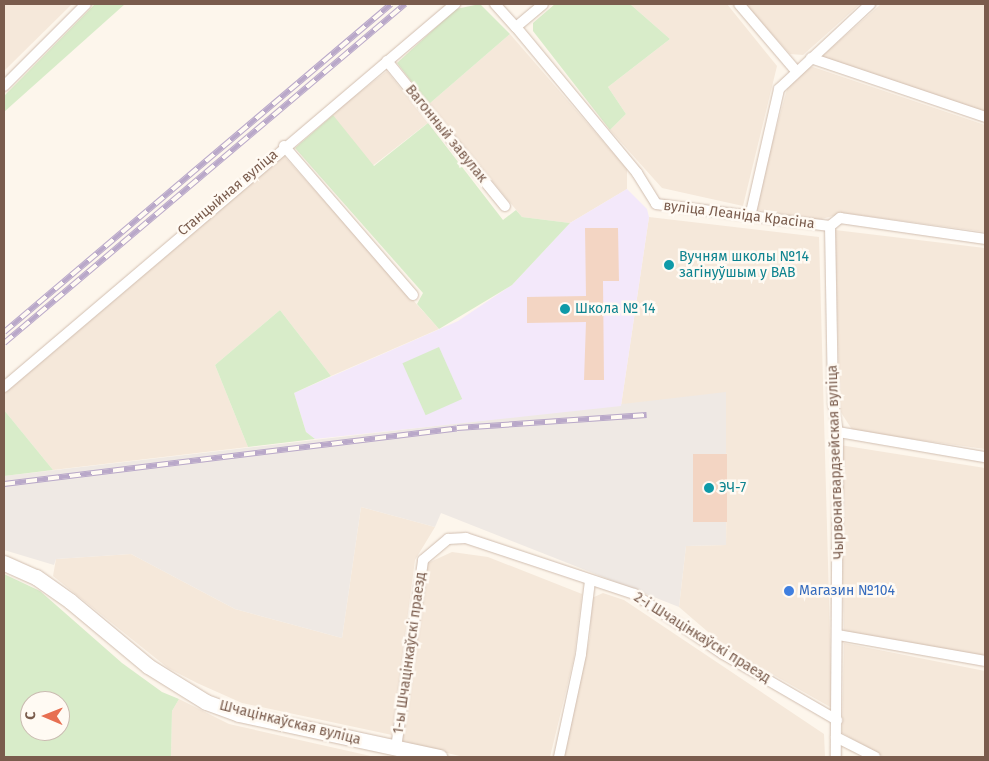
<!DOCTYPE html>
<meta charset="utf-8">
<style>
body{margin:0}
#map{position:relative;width:989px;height:761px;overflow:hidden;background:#fdf6ec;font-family:"Fira Sans",sans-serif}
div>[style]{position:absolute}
.residential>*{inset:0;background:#f5e8da;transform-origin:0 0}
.industrial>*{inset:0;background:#efe9e4}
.education>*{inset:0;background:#f3e8fa}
.green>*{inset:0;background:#d8ecc9;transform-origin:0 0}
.building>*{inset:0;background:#f3d5c3;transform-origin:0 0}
.roads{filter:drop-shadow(0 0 1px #d1beb0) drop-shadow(0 0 1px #d1beb0)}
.street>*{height:10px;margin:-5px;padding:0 5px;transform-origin:5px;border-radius:5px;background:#fff}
.secondary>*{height:15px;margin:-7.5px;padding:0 7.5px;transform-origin:7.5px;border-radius:7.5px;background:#fff}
.rail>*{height:5.5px;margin-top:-2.75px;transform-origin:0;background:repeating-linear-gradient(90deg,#fffaf3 0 11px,#b9a8c9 0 22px);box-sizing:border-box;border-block:1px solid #b9a8c9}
.dots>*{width:14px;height:14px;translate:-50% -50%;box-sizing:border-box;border:2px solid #fffaf3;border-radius:50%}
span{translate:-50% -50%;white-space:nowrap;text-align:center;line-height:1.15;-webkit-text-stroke:5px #fffaf3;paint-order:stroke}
.street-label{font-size:14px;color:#7a5c4d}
.culture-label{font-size:14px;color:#0d838f}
.left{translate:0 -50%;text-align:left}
.shop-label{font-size:14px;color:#366cbe}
.frame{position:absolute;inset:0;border:5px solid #7a5c4d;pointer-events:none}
.north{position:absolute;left:20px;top:691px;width:50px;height:50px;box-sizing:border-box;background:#fffaf3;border:1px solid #cabbb1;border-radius:50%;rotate:271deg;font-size:14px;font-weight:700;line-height:20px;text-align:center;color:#7a5c4d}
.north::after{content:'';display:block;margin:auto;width:18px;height:22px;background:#e76f51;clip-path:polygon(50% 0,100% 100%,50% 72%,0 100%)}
</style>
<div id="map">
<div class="residential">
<i style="clip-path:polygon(4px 4px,72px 4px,4px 71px)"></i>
<i style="clip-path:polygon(630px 4px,727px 4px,777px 66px,743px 206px,662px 188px,610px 130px,626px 114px,608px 87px,670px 39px)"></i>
<i style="clip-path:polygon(745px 4px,860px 4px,803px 55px,790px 54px)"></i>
<i style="clip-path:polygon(881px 4px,985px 4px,985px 113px,821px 57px)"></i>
<i style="clip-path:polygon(510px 34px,627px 169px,627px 189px,570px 223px,522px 217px,429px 104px)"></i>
<i style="clip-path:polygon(810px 66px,985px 125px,985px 232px,844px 213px,818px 220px,754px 209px,787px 89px)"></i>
<i style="left:387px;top:71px;width:66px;height:70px;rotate:52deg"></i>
<i style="clip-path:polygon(284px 156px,439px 329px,331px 376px,280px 310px,215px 365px,248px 447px,53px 470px,4px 410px,4px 394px)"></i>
<i style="clip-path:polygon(649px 217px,819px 237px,832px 708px,729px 650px,679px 607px,686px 546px,726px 545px,727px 454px,621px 406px)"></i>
<i style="clip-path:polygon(835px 230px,985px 248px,985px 449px,853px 431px,840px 411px)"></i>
<i style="clip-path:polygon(840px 445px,985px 468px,985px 657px,844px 633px)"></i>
<i style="clip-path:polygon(361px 507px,435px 527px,415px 560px,392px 735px,242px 703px,197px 683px,168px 668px,53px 576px,56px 559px,131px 554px,235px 609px,342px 638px)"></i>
<i style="clip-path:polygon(452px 552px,488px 557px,582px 594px,574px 658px,550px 757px,464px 757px,401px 742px,428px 563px)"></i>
<i style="clip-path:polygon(603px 593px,624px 600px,824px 734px,825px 757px,563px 757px,590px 636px,592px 598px)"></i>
<i style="clip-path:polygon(844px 643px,985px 671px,985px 757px,884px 757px,842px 733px)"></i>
<i style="clip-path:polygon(179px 699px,229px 724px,375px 757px,171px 757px,172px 711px)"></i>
</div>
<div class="industrial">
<i style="clip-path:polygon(726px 392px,726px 545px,686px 546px,679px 607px,441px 513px,435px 527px,361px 507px,342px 638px,235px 609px,131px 554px,56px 559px,54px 565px,4px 550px,4px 476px)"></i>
</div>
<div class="education">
<i style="clip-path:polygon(627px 189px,647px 209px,649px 217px,621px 406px,315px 439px,306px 432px,294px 393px,458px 321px,512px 285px,570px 223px)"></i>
</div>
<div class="green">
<i style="clip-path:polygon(95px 4px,125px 4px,4px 112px,4px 96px)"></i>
<i style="clip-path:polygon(480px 4px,510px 34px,429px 104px,397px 63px,456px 9px)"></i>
<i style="clip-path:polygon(555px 4px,630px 4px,670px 39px,608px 87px,626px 114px,610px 130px,533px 31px,533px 23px)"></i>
<i style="clip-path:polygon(333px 115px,374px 166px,428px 123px,503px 220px,516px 210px,522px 217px,570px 223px,512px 285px,439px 329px,417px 304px,423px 293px,295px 148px)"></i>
<i style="clip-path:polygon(280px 310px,331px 376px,294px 393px,306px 432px,315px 439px,248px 447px,215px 365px)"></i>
<i style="left:439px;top:347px;width:57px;height:40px;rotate:66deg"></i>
<i style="clip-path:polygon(4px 410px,53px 470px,4px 476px)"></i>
<i style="clip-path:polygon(evenodd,4px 574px,40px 591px,122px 663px,162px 692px,179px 699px,172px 711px,171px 757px,4px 757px,4px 574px,30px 701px,60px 701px,60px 731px,30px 731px,30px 701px)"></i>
</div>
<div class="building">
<i style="clip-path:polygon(585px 228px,618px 228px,619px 281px,603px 281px,604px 380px,584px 380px,586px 322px,527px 323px,527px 297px,586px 296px)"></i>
<i style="left:693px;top:454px;width:34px;height:68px"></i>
</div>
<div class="roads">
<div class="street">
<i style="left:495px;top:4px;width:31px;rotate:48deg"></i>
<i style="left:516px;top:27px;width:35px;rotate:-40deg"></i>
<i style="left:739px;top:4px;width:88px;rotate:49.6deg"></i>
<i style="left:516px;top:27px;width:190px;rotate:50.3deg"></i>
<i style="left:637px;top:173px;width:36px;rotate:58deg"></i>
<i style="left:656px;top:204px;width:175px;rotate:7.2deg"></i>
<i style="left:830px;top:226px;width:13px;rotate:-39deg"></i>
<i style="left:840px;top:218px;width:147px;rotate:8.2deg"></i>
<i style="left:811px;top:58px;width:184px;rotate:18.7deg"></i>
<i style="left:387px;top:61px;width:187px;rotate:50.9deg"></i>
<i style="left:4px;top:86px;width:116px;rotate:-45deg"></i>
<i style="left:284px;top:146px;width:197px;rotate:49.1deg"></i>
<i style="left:750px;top:217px;width:131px;rotate:-77.2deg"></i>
<i style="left:779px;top:89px;width:125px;rotate:-43deg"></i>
<i style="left:830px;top:226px;width:176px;rotate:89deg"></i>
<i style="left:833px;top:402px;width:30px;rotate:81deg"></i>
<i style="left:838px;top:432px;width:325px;rotate:90.4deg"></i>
<i style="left:4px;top:387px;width:592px;rotate:-40.34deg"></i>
<i style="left:838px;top:432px;width:149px;rotate:9.7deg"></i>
<i style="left:838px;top:635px;width:149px;rotate:10deg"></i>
<i style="left:836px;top:737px;width:44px;rotate:27.1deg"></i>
<i style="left:396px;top:748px;width:190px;rotate:-81.8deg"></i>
<i style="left:423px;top:560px;width:33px;rotate:-40deg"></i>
<i style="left:448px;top:539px;width:18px;rotate:-3deg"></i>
<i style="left:466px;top:538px;width:177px;rotate:18.4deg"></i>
<i style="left:634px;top:594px;width:107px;rotate:34deg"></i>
<i style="left:723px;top:654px;width:132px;rotate:30.1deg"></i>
<i style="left:559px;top:757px;width:105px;rotate:-77.9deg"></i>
<i style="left:581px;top:654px;width:74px;rotate:-83deg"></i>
</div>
<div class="secondary">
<i style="left:4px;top:563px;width:35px;rotate:24deg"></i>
<i style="left:36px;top:577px;width:42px;rotate:35.2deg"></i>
<i style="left:70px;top:601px;width:102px;rotate:39.8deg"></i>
<i style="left:148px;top:666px;width:68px;rotate:31.8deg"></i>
<i style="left:206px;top:702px;width:35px;rotate:20deg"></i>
<i style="left:239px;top:714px;width:205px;rotate:12.1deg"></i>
</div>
</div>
<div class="rail">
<i style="left:4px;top:332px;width:507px;rotate:-40.28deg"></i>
<i style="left:4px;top:343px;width:525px;rotate:-40.21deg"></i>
<i style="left:4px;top:484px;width:456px;rotate:-7deg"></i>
<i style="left:457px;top:428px;width:190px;rotate:-3.9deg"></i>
</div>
<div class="dots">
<i style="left:669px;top:265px;background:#0f9aa8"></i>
<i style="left:565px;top:309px;background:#0f9aa8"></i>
<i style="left:709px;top:488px;background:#0f9aa8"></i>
<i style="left:789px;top:591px;background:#3f7fe0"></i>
</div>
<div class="street-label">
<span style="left:446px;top:134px;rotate:51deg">Вагонный завулак</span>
<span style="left:228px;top:193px;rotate:-40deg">Станцыйная вуліца</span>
<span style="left:739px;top:215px;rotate:7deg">вуліца Леаніда Красіна</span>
<span style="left:836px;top:462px;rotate:-92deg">Чырвонагвардзейская вуліца</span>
<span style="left:702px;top:638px;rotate:32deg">2-і Шчацінкаўскі праезд</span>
<span style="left:410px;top:653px;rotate:-82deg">1-ы Шчацінкаўскі праезд</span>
<span style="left:290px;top:723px;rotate:14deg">Шчацінкаўская вуліца</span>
</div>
<div class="culture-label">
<span class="left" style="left:679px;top:265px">Вучням школы №14<br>загінуўшым у ВАВ</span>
<span class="left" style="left:575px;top:309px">Школа № 14</span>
<span class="left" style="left:719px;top:488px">ЭЧ-7</span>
</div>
<div class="shop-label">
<span class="left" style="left:799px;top:591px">Магазин №104</span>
</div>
<div class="frame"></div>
<div class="north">С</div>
</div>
